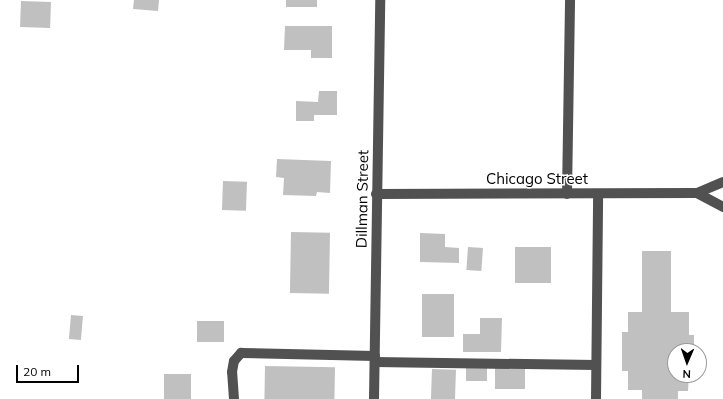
<!DOCTYPE html>
<style>
body{margin:0}
#map{position:relative;width:723px;height:399px;overflow:hidden;background:#fff;font-family:Mulish,sans-serif}
div>[style]{position:absolute}
.building>*{inset:0;background:#c0c0c0;transform-origin:0 0}
.minor>*{height:10px;margin:-5px;padding:0 5px;transform-origin:5px;border-radius:5px;background:#515151}
span{translate:-50% -50%;white-space:nowrap;text-align:center;line-height:1.15;-webkit-text-stroke:3px #fff;paint-order:stroke}
.street-label{font-size:15px;color:#000}
.north{position:absolute;left:667px;top:343px;width:40px;height:40px;box-sizing:border-box;background:#fff;border:1px solid #999;border-radius:50%;rotate:182deg;font-size:11px;font-weight:700;line-height:16px;text-align:center;color:#000}
.north::after{content:'';display:block;margin:auto;width:14px;height:18px;background:#000;clip-path:polygon(50% 0,100% 100%,50% 72%,0 100%)}
.scale{position:absolute;left:16px;top:365px;width:63px;height:18px;box-sizing:border-box;border:2px solid #000;border-top:0;padding-left:5px;font-size:12px;line-height:14px;white-space:nowrap;color:#000;-webkit-text-stroke:3px #fff;paint-order:stroke}
</style>
<div id="map">
<div class="building">
<i style="clip-path:polygon(134px 0,159px 0,158px 11px,133px 9px)"></i>
<i style="left:286px;top:0;width:31px;height:7px"></i>
<i style="left:21px;top:1px;width:30px;height:26px;rotate:2deg"></i>
<i style="clip-path:polygon(285px 26px,332px 26px,332px 58px,311px 58px,311px 50px,284px 50px)"></i>
<i style="clip-path:polygon(319px 91px,337px 91px,337px 115px,314px 115px,314px 121px,296px 121px,296px 101px,318px 102px)"></i>
<i style="clip-path:polygon(277px 159px,331px 161px,330px 193px,317px 192px,316px 196px,283px 195px,284px 178px,276px 177px)"></i>
<i style="left:223px;top:181px;width:24px;height:29px;rotate:2deg"></i>
<i style="left:291px;top:232px;width:39px;height:61px;rotate:1deg"></i>
<i style="clip-path:polygon(420px 233px,445px 234px,445px 247px,459px 248px,459px 263px,420px 262px)"></i>
<i style="left:468px;top:247px;width:15px;height:23px;rotate:4deg"></i>
<i style="left:515px;top:247px;width:36px;height:36px"></i>
<i style="clip-path:polygon(642px 251px,671px 251px,671px 312px,689px 312px,689px 335px,694px 335px,694px 351px,675px 351px,675px 375px,689px 375px,688px 391px,678px 391px,678px 399px,642px 399px,642px 390px,628px 390px,628px 371px,622px 371px,622px 332px,628px 332px,628px 312px,642px 312px)"></i>
<i style="left:422px;top:294px;width:32px;height:43px"></i>
<i style="left:71px;top:315px;width:12px;height:24px;rotate:5deg"></i>
<i style="clip-path:polygon(480px 318px,502px 318px,501px 352px,463px 352px,463px 334px,480px 334px)"></i>
<i style="left:197px;top:321px;width:27px;height:21px"></i>
<i style="left:466px;top:364px;width:21px;height:17px"></i>
<i style="left:495px;top:365px;width:30px;height:24px"></i>
<i style="left:265px;top:366px;width:70px;height:33px;rotate:1deg"></i>
<i style="left:432px;top:369px;width:24px;height:30px;rotate:2deg"></i>
<i style="left:164px;top:374px;width:27px;height:25px"></i>
</div>
<div class="minor">
<i style="left:697px;top:193px;width:30px;rotate:28deg"></i>
<i style="left:376px;top:194px;width:321px;rotate:-0.2deg"></i>
<i style="left:697px;top:193px;width:28px;rotate:-23deg"></i>
<i style="left:567px;top:194px;width:194px;rotate:-89.1deg"></i>
<i style="left:375px;top:362px;width:221px;rotate:0.8deg"></i>
<i style="left:234px;top:399px;width:27px;rotate:-94deg"></i>
<i style="left:232px;top:372px;width:11px;rotate:-80deg"></i>
<i style="left:234px;top:361px;width:11px;rotate:-49deg"></i>
<i style="left:241px;top:353px;width:134px;rotate:1.3deg"></i>
<i style="left:374px;top:399px;width:399px;rotate:-89.1deg"></i>
<i style="left:596px;top:399px;width:205px;rotate:-89.4deg"></i>
</div>
<div class="street-label">
<span style="left:537px;top:179px">Chicago Street</span>
<span style="left:362px;top:199px;rotate:-89deg">Dillman Street</span>
</div>
<div class="north">N</div>
<div class="scale">20 m</div>
</div>
